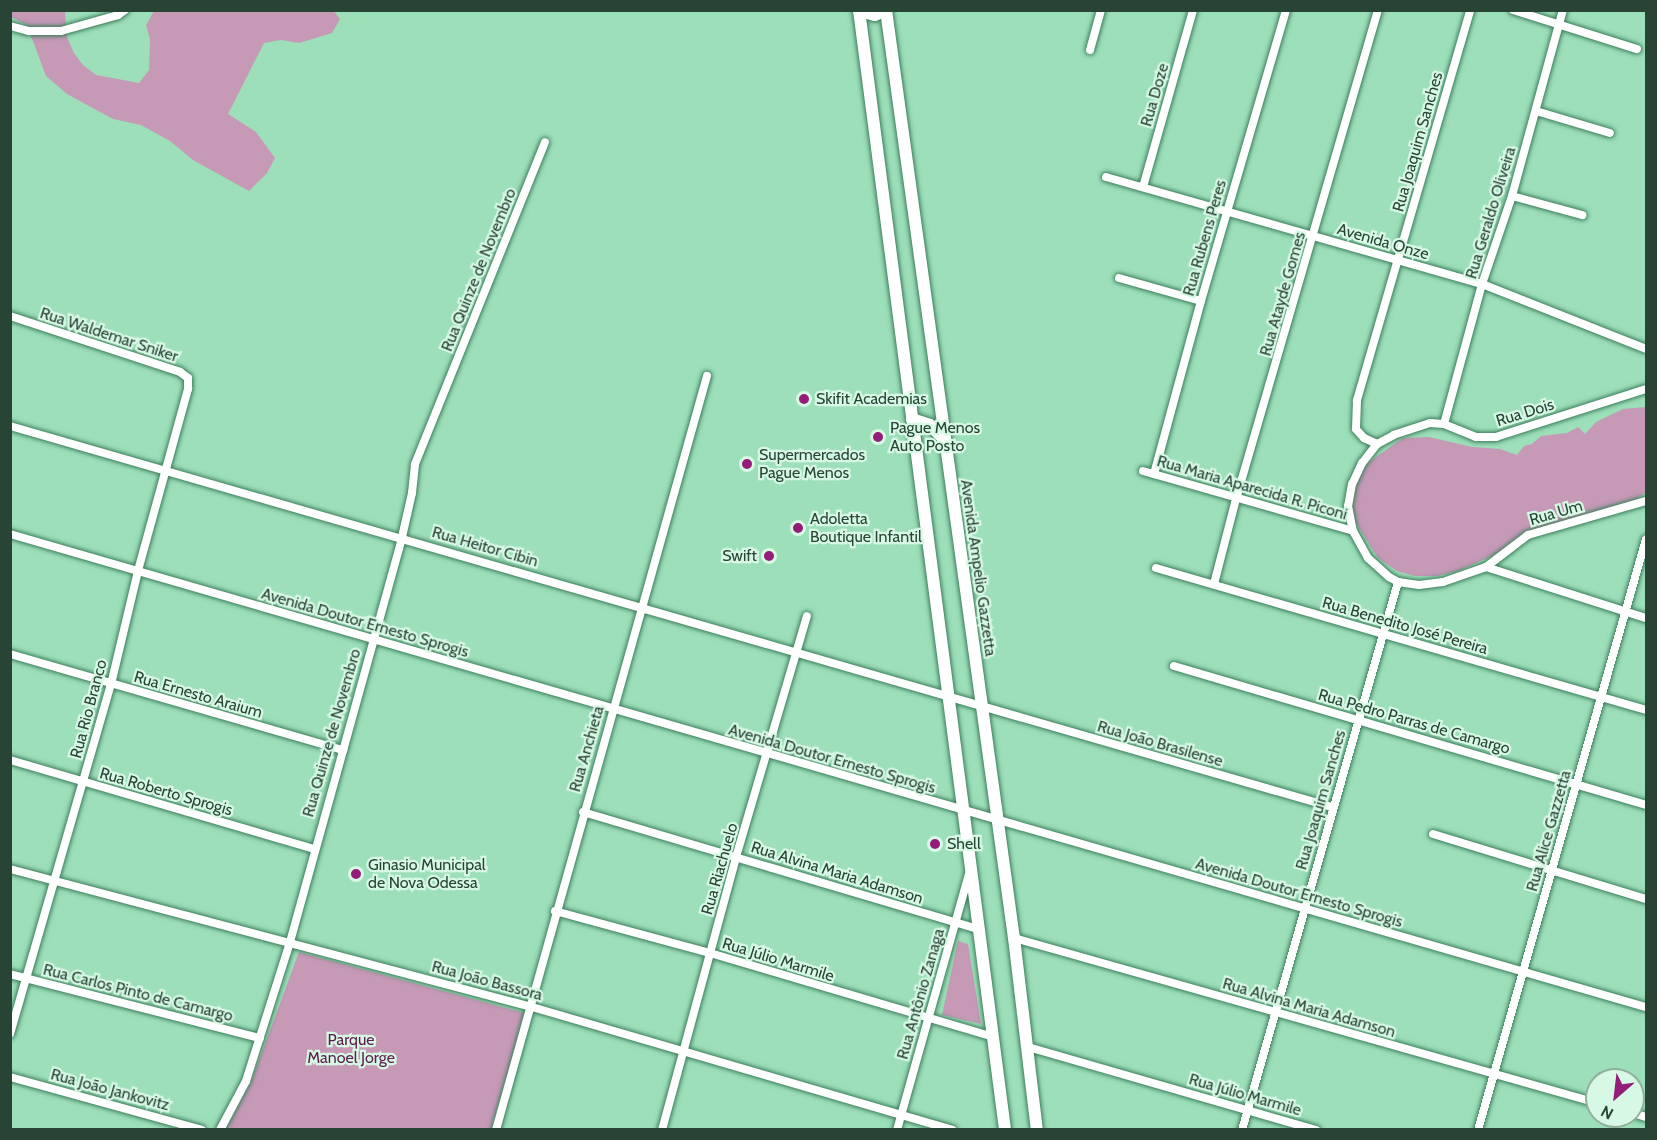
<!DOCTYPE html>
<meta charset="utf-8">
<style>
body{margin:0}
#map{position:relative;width:1657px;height:1140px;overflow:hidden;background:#9cdfb9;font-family:Cabin,sans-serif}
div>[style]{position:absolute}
.green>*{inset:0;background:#c699b7}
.roads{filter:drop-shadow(0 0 2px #3d7e5c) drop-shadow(0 0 2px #3d7e5c)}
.street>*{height:8px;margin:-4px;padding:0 4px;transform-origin:4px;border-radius:4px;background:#fff}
.primary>*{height:12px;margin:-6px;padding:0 6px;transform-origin:6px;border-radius:6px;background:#fff}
.dots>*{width:16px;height:16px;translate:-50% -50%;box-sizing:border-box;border:3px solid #d7f8e4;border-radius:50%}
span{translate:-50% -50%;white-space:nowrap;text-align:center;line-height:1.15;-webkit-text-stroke:4.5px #d7f8e4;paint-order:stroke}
.street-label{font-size:16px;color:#284435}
.poi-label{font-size:16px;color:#284435}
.left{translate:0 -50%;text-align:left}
.right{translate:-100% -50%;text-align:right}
.park-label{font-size:16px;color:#5e1d4e}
.frame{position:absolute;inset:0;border:12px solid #284435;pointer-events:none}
.north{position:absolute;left:1585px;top:1068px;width:60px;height:60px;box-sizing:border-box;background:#d7f8e4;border:2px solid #91b09e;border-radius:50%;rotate:208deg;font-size:16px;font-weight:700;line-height:24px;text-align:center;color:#284435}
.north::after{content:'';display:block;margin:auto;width:21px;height:27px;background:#941d7a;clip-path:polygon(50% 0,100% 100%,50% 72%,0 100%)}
</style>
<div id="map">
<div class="green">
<i style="clip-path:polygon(333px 10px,340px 19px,332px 33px,299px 43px,281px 40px,264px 43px,228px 114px,256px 132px,275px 158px,267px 173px,249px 191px,193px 160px,170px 141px,141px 125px,113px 119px,67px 94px,46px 76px,27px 25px,11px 17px,11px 11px,65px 11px,67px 37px,74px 53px,83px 65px,96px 75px,139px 83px,149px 70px,150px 39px,146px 25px,154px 11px)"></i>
<i style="clip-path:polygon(1646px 407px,1646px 492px,1619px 512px,1600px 513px,1550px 525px,1531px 532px,1494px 555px,1458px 571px,1437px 576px,1415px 576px,1397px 571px,1378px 558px,1352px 517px,1351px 494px,1358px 478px,1369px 462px,1403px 438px,1429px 437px,1472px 447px,1500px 449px,1517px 455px,1524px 446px,1532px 444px,1541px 436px,1567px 433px,1578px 427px,1585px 434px,1596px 422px,1623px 409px)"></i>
<i style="clip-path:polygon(958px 941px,968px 944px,981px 1024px,942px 1015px)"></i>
<i style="clip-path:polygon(299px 952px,525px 1013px,491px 1129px,225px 1130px,251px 1082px)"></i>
</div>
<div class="roads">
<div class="street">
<i style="left:1513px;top:10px;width:130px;rotate:17.5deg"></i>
<i style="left:10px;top:26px;width:20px;rotate:15deg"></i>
<i style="left:29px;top:31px;width:32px"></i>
<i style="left:61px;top:31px;width:59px;rotate:-15.7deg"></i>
<i style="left:118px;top:15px;width:9px;rotate:-36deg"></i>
<i style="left:1090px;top:50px;width:41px;rotate:-74.6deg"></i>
<i style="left:1536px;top:111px;width:77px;rotate:16.6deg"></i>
<i style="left:1106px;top:177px;width:391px;rotate:15.9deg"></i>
<i style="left:1482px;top:284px;width:176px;rotate:21.6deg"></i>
<i style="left:1143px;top:187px;width:184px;rotate:-74.2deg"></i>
<i style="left:1512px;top:196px;width:73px;rotate:15.2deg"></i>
<i style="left:1119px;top:278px;width:85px;rotate:15.7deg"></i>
<i style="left:10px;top:316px;width:179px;rotate:18.2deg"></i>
<i style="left:180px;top:372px;width:10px;rotate:37deg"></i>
<i style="left:188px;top:378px;width:11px;rotate:90deg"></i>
<i style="left:188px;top:389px;width:189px;rotate:105.4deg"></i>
<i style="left:138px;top:571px;width:116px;rotate:103.4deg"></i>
<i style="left:111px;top:684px;width:364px;rotate:106.1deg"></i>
<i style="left:1646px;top:389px;width:157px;rotate:162.3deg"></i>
<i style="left:1496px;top:437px;width:20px;rotate:180deg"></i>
<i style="left:1476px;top:437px;width:35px;rotate:-158deg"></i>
<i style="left:1444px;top:424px;width:14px;rotate:-176deg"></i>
<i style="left:1430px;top:423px;width:38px;rotate:162deg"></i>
<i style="left:1394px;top:435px;width:19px;rotate:152deg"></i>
<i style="left:1377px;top:444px;width:24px;rotate:128deg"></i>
<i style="left:1362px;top:463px;width:23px;rotate:115deg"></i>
<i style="left:1352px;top:484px;width:22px;rotate:100deg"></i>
<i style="left:1348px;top:506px;width:25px;rotate:79deg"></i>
<i style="left:1353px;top:531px;width:31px;rotate:61deg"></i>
<i style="left:1368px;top:558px;width:28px;rotate:42deg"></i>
<i style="left:1389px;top:577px;width:10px;rotate:29deg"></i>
<i style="left:1398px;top:582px;width:21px;rotate:8deg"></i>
<i style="left:1419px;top:585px;width:24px;rotate:-7deg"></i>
<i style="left:1443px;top:582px;width:46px;rotate:-19.2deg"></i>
<i style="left:1486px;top:567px;width:53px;rotate:-37.3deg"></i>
<i style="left:1528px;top:535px;width:123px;rotate:-16.1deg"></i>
<i style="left:1444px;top:424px;width:145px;rotate:-74.8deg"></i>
<i style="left:1482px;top:284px;width:93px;rotate:-71.2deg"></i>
<i style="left:1512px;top:196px;width:193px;rotate:-74.7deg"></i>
<i style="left:10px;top:426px;width:1376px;rotate:16.08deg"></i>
<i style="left:1377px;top:444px;width:14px;rotate:-155deg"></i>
<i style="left:1364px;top:438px;width:12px;rotate:-132deg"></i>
<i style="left:1356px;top:429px;width:29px;rotate:-88deg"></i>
<i style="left:1357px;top:400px;width:406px;rotate:-73.8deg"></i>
<i style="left:1143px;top:471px;width:218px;rotate:15.9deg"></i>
<i style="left:1154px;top:474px;width:179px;rotate:-74.8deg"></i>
<i style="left:1201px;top:301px;width:303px;rotate:-73.7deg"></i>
<i style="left:10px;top:534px;width:1703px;rotate:16.13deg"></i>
<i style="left:1486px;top:567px;width:168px;rotate:17.7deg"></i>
<i style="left:1156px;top:568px;width:510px;rotate:16.16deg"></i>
<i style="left:1214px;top:584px;width:88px;rotate:-75.5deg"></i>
<i style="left:1236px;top:499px;width:509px;rotate:-73.81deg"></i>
<i style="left:10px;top:654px;width:347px;rotate:16.1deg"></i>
<i style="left:1174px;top:666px;width:492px;rotate:16.4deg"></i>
<i style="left:10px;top:760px;width:317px;rotate:16.3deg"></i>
<i style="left:583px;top:812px;width:413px;rotate:16.5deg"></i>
<i style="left:1433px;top:834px;width:223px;rotate:17deg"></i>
<i style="left:10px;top:869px;width:540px;rotate:14.81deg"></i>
<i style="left:532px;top:1007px;width:438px;rotate:16.3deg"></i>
<i style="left:555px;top:911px;width:161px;rotate:15.2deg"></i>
<i style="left:710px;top:953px;width:295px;rotate:16.5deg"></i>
<i style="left:1014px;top:938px;width:606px;rotate:15.8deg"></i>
<i style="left:10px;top:974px;width:258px;rotate:14.4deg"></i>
<i style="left:1028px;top:1047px;width:300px;rotate:16.1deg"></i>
<i style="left:10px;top:1077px;width:199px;rotate:15.4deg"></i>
<i style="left:1633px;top:1113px;width:14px;rotate:17deg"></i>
<i style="left:220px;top:1130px;width:55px;rotate:-62deg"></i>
<i style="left:246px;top:1081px;width:146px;rotate:-72.4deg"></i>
<i style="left:290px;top:942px;width:420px;rotate:-74.5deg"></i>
<i style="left:402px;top:537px;width:45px;rotate:-77.2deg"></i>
<i style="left:412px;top:493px;width:29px;rotate:-84deg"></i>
<i style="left:415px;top:464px;width:347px;rotate:-68deg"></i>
<i style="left:496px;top:1130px;width:783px;rotate:-74.37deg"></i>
<i style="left:662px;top:1130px;width:283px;rotate:-74.8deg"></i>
<i style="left:736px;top:857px;width:251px;rotate:-73.6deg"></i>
<i style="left:897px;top:1130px;width:266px;rotate:-74.3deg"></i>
<i style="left:1242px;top:1130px;width:570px;rotate:-74.11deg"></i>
<i style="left:1478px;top:1130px;width:614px;rotate:-74.13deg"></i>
</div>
<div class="primary">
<i style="left:859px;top:10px;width:1129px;rotate:82.57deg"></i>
<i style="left:859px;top:11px;width:16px;rotate:14deg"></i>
<i style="left:875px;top:15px;width:12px;rotate:-24deg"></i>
<i style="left:886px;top:10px;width:937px;rotate:82.15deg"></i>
<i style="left:1014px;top:938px;width:193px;rotate:83.2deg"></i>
<i style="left:912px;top:419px;width:19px;rotate:18deg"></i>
<i style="left:930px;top:425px;width:20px;rotate:45deg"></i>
</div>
</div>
<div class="dots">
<i style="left:804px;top:399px;background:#941d7a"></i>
<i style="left:878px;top:437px;background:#941d7a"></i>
<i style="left:747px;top:464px;background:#941d7a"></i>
<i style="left:798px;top:528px;background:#941d7a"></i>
<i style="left:769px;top:556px;background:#941d7a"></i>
<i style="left:935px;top:844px;background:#941d7a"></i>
<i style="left:356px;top:874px;background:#941d7a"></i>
</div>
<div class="street-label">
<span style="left:1155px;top:95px;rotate:-74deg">Rua Doze</span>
<span style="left:1418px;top:142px;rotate:-74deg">Rua Joaquim Sanches</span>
<span style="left:1491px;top:213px;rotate:-73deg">Rua Geraldo Oliveira</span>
<span style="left:1205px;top:238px;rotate:-74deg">Rua Rubens Peres</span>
<span style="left:1383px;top:242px;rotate:16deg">Avenida Onze</span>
<span style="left:479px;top:270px;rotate:-68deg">Rua Quinze de Novembro</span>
<span style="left:1283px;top:294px;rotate:-74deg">Rua Atayde Gomes</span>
<span style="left:109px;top:335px;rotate:18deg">Rua Waldemar Sniker</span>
<span style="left:1525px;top:413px;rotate:-17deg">Rua Dois</span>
<span style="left:1252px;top:488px;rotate:16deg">Rua Maria Aparecida R. Piconi</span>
<span style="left:1556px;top:513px;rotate:-16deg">Rua Um</span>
<span style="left:485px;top:547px;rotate:16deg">Rua Heitor Cibin</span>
<span style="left:978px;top:568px;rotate:82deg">Avenida Ampelio Gazzetta</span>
<span style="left:365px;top:623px;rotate:16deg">Avenida Doutor Ernesto Sprogis</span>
<span style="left:1405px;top:626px;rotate:16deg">Rua Benedito José Pereira</span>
<span style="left:198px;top:695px;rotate:16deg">Rua Ernesto Araium</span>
<span style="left:89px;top:709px;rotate:-75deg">Rua Rio Branco</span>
<span style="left:1414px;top:722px;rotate:16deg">Rua Pedro Parras de Camargo</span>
<span style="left:332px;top:733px;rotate:-74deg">Rua Quinze de Novembro</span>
<span style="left:1160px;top:744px;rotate:16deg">Rua João Brasilense</span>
<span style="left:587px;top:749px;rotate:-74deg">Rua Anchieta</span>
<span style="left:832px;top:759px;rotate:16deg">Avenida Doutor Ernesto Sprogis</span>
<span style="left:166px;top:792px;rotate:16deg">Rua Roberto Sprogis</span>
<span style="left:1321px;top:800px;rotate:-74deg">Rua Joaquim Sanches</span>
<span style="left:1549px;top:831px;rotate:-74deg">Rua Alice Gazzetta</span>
<span style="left:720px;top:869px;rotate:-74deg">Rua Riachuelo</span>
<span style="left:837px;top:873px;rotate:17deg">Rua Alvina Maria Adamson</span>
<span style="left:1299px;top:893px;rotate:16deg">Avenida Doutor Ernesto Sprogis</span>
<span style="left:778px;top:960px;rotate:17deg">Rua Júlio Marmile</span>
<span style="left:487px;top:981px;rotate:15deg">Rua João Bassora</span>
<span style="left:138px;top:993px;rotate:14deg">Rua Carlos Pinto de Camargo</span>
<span style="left:921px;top:994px;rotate:-74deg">Rua Antônio Zanaga</span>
<span style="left:1309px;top:1008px;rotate:16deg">Rua Alvina Maria Adamson</span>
<span style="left:110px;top:1090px;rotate:15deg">Rua João Jankovitz</span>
<span style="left:1245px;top:1095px;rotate:16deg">Rua Júlio Marmile</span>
</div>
<div class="poi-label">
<span class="left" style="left:816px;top:399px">Skifit Academias</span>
<span class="left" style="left:890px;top:437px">Pague Menos<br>Auto Posto</span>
<span class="left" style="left:759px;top:464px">Supermercados<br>Pague Menos</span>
<span class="left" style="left:810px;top:528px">Adoletta<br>Boutique Infantil</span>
<span class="right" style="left:757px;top:556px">Swift</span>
<span class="left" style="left:947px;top:844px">Shell</span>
<span class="left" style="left:368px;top:874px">Ginasio Municipal<br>de Nova Odessa</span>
</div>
<div class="park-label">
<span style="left:351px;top:1049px">Parque<br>Manoel Jorge</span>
</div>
<div class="frame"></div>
<div class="north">N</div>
</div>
